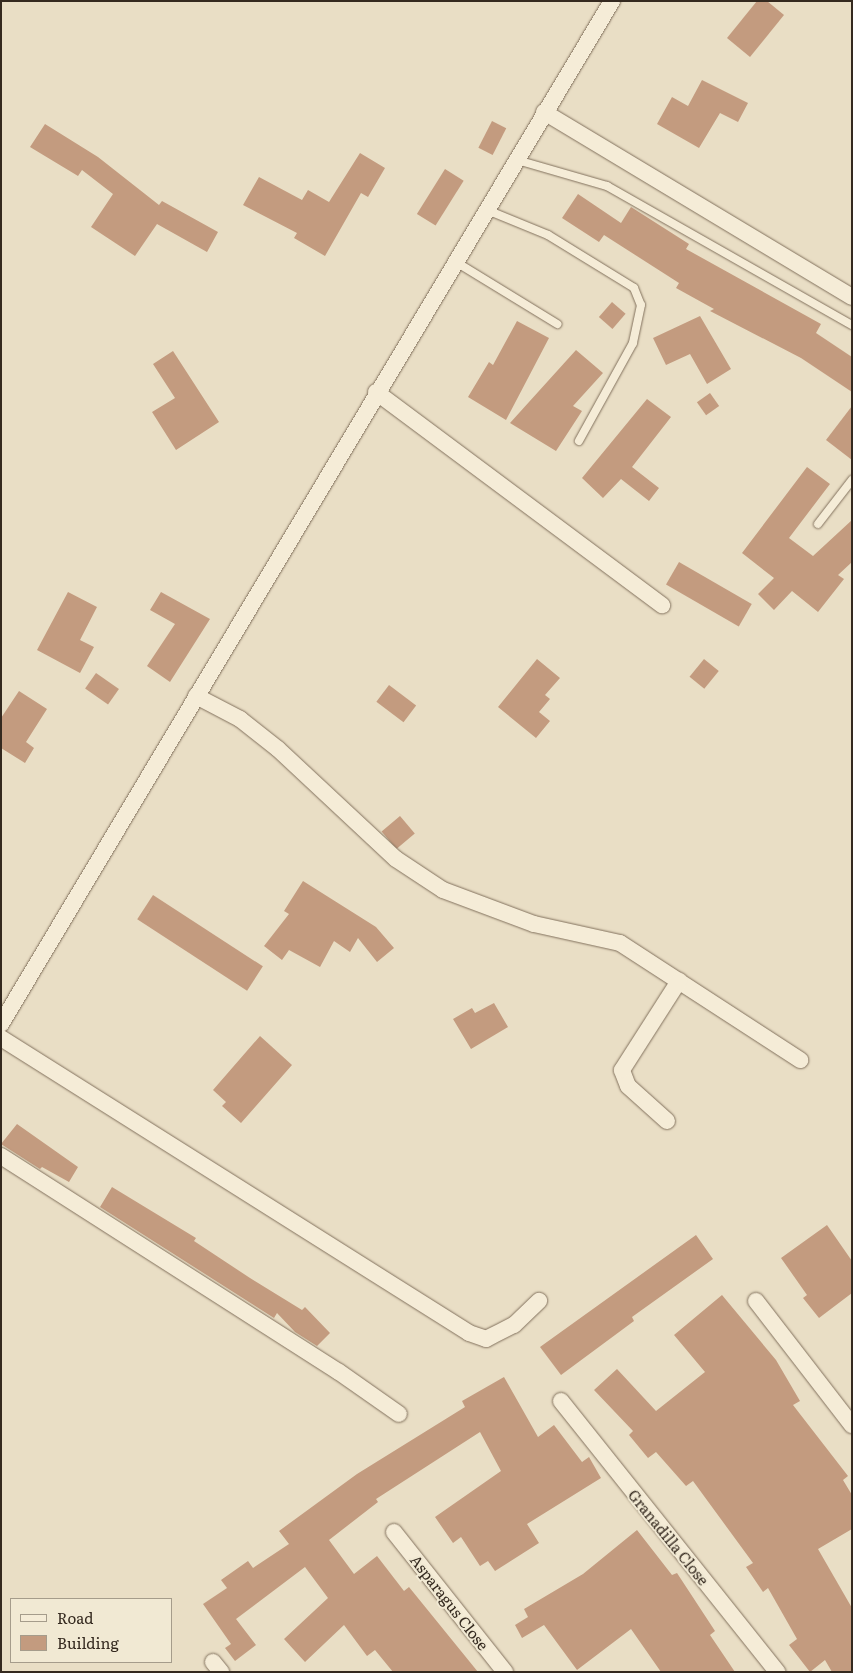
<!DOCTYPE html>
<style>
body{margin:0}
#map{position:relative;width:853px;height:1673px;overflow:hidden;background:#e9dec5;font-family:Literata,serif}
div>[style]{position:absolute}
.building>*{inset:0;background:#c39b7f;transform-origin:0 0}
.roads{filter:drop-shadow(0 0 1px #82715d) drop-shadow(0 0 1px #82715d)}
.lane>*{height:8px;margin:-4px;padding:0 4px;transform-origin:4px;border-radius:4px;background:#f5ecd7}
.street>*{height:16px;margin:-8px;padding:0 8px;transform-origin:8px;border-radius:8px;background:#f5ecd7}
span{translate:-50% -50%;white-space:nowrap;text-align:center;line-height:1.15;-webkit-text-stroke:4px #f1e9d3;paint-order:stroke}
.street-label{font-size:15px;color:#34291f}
.frame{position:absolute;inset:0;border:2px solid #34291f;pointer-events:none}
.legend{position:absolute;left:10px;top:1598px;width:162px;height:65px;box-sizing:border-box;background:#f1e9d3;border:1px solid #a59c8b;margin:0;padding:6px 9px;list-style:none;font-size:15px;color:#34291f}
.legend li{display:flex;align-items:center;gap:10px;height:25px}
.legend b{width:25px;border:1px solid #a59c8b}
</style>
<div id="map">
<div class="building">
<i style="clip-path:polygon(757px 1px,767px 1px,784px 15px,750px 57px,727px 38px)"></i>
<i style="clip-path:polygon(702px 80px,748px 103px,738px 122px,720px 113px,699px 148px,657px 124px,672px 97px,688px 106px)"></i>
<i style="left:492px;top:121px;width:16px;height:30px;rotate:27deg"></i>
<i style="clip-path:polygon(45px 124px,98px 157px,159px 205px,162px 201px,218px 232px,207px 252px,157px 224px,135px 256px,91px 227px,113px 194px,82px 170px,78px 176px,30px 147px)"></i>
<i style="clip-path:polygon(360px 153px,385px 168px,368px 197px,361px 193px,325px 256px,294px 238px,297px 233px,243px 205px,259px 177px,302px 200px,308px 190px,329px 202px)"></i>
<i style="left:445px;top:169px;width:22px;height:53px;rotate:32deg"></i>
<i style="clip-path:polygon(578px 194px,621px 223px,631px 207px,689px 244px,686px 249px,821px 324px,816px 333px,852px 357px,852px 392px,801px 358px,710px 311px,714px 309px,676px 288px,679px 283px,604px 235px,599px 242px,562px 218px)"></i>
<i style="left:612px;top:302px;width:18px;height:20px;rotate:41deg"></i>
<i style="clip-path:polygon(700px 316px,731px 369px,707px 384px,690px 354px,666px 365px,653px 338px)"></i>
<i style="clip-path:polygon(517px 321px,549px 338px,506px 420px,468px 397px,489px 362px,493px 365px)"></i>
<i style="clip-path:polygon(576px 350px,603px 373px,573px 406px,582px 411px,556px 451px,510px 423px)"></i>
<i style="clip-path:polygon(173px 351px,219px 422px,176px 450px,152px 412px,175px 398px,153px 364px)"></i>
<i style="left:710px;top:393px;width:16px;height:16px;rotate:55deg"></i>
<i style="clip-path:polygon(647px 399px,671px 417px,632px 467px,659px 488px,649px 501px,621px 479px,603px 498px,582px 478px)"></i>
<i style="clip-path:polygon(852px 406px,852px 460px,826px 440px)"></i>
<i style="clip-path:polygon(807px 467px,830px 484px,789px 538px,813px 556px,852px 520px,852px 562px,838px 575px,844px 579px,818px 612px,792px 591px,774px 610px,758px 594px,774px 578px,742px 553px)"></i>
<i style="left:679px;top:562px;width:84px;height:26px;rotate:30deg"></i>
<i style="clip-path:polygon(68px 592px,97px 607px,80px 640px,94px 647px,80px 673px,37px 650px)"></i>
<i style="clip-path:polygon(161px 592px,210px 619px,170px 682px,147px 666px,175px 624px,150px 610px)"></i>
<i style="clip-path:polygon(537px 659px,560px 678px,545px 695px,550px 699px,539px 712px,550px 721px,536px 738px,498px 707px)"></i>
<i style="left:704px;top:659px;width:19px;height:23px;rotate:39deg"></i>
<i style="left:96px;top:673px;width:28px;height:19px;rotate:35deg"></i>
<i style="left:389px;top:685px;width:34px;height:21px;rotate:37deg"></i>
<i style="clip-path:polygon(19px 691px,47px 709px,26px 742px,34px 748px,25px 763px,1px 748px,1px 718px)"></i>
<i style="left:400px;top:816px;width:23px;height:24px;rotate:50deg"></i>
<i style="clip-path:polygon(303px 881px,376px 927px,394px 948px,377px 962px,358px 938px,350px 952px,334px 941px,320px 967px,289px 950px,282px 960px,264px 946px,289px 914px,284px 911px)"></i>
<i style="left:153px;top:895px;width:131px;height:29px;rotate:33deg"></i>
<i style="clip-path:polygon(494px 1003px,508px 1027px,471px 1049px,453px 1019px,472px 1008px,475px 1013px)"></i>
<i style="clip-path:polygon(260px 1036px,292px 1065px,241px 1123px,222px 1106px,226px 1102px,213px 1090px)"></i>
<i style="clip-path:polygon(17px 1124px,78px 1167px,69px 1182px,42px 1167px,40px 1169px,1px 1144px)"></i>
<i style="clip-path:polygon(112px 1187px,196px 1238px,194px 1241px,250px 1278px,302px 1310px,305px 1307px,330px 1333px,317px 1346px,295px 1332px,277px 1313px,274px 1318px,100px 1207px)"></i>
<i style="clip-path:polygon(827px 1225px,852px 1261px,852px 1293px,819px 1318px,803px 1298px,807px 1295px,781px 1258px)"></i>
<i style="clip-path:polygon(696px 1235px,713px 1259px,632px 1317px,634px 1321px,561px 1375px,540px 1347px)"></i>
<i style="clip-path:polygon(722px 1295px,776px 1360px,800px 1401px,793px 1405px,848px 1476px,843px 1480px,852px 1495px,852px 1529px,818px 1549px,852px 1608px,852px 1672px,832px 1672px,825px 1660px,810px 1672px,789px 1645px,797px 1639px,768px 1588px,763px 1592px,746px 1567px,753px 1563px,693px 1481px,686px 1486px,656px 1452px,648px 1458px,629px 1435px,633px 1431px,594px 1390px,617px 1369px,656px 1411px,705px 1372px,674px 1335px)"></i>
<i style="clip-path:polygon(504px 1377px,538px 1437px,554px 1425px,582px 1462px,589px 1457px,601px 1478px,527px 1524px,539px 1543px,495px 1571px,488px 1561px,480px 1566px,461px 1537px,453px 1543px,435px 1517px,501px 1471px,480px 1432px,376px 1499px,378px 1502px,329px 1540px,354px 1574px,377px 1556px,404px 1591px,409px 1587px,478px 1672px,393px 1672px,375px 1650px,367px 1656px,344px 1625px,305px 1662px,284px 1639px,328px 1598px,305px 1567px,236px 1619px,256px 1645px,235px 1661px,225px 1648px,231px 1644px,203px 1604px,227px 1588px,221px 1580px,248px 1561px,253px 1568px,289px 1544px,279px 1531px,357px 1474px,465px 1407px,462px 1401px)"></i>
<i style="clip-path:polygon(637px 1530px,672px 1575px,677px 1573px,715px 1631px,710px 1635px,735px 1672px,661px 1672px,631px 1629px,577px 1670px,544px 1625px,522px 1638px,515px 1625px,528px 1617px,524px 1609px,583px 1574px)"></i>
</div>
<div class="roads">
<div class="lane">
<i style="left:517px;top:160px;width:94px;rotate:16.1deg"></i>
<i style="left:607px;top:186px;width:282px;rotate:29.6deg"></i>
<i style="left:487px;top:210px;width:66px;rotate:22.3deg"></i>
<i style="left:548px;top:235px;width:101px;rotate:31.6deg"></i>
<i style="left:634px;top:288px;width:18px;rotate:68deg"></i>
<i style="left:641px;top:305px;width:39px;rotate:102deg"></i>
<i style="left:633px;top:343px;width:112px;rotate:118.9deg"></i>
<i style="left:456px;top:262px;width:119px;rotate:31.5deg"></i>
<i style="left:818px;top:524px;width:56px;rotate:-52.3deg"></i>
</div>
<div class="street">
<i style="left:544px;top:112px;width:359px;rotate:31deg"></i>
<i style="left:376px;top:392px;width:357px;rotate:36.7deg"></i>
<i style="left:196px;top:696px;width:50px;rotate:27.6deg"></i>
<i style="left:240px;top:719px;width:48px;rotate:38.3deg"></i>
<i style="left:278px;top:749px;width:161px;rotate:43deg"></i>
<i style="left:396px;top:859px;width:56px;rotate:33.4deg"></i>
<i style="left:443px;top:890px;width:97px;rotate:20.5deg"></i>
<i style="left:534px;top:924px;width:88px;rotate:12.5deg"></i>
<i style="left:620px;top:943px;width:215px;rotate:33deg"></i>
<i style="left:1px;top:1024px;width:1192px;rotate:-59.15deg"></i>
<i style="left:1px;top:1038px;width:553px;rotate:32.22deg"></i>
<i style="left:469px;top:1333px;width:18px;rotate:19deg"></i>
<i style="left:486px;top:1339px;width:31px;rotate:-27deg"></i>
<i style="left:514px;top:1325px;width:35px;rotate:-44deg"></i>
<i style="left:667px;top:1121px;width:52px;rotate:-138.1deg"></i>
<i style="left:628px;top:1086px;width:17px;rotate:-111deg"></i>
<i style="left:622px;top:1070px;width:106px;rotate:-57.4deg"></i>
<i style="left:1px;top:1156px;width:401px;rotate:32.6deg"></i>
<i style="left:339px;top:1372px;width:73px;rotate:35deg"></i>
<i style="left:756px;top:1301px;width:157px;rotate:52.3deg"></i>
<i style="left:561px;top:1401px;width:347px;rotate:51.4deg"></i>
<i style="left:394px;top:1532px;width:179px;rotate:51.6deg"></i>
<i style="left:213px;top:1662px;width:13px;rotate:51deg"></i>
</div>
</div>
<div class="street-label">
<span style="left:669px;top:1537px;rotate:51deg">Granadilla Close</span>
<span style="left:450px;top:1602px;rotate:52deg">Asparagus Close</span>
</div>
<div class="frame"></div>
<ul class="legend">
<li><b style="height:6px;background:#f5ecd7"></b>Road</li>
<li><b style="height:14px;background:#c39b7f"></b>Building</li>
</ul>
</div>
